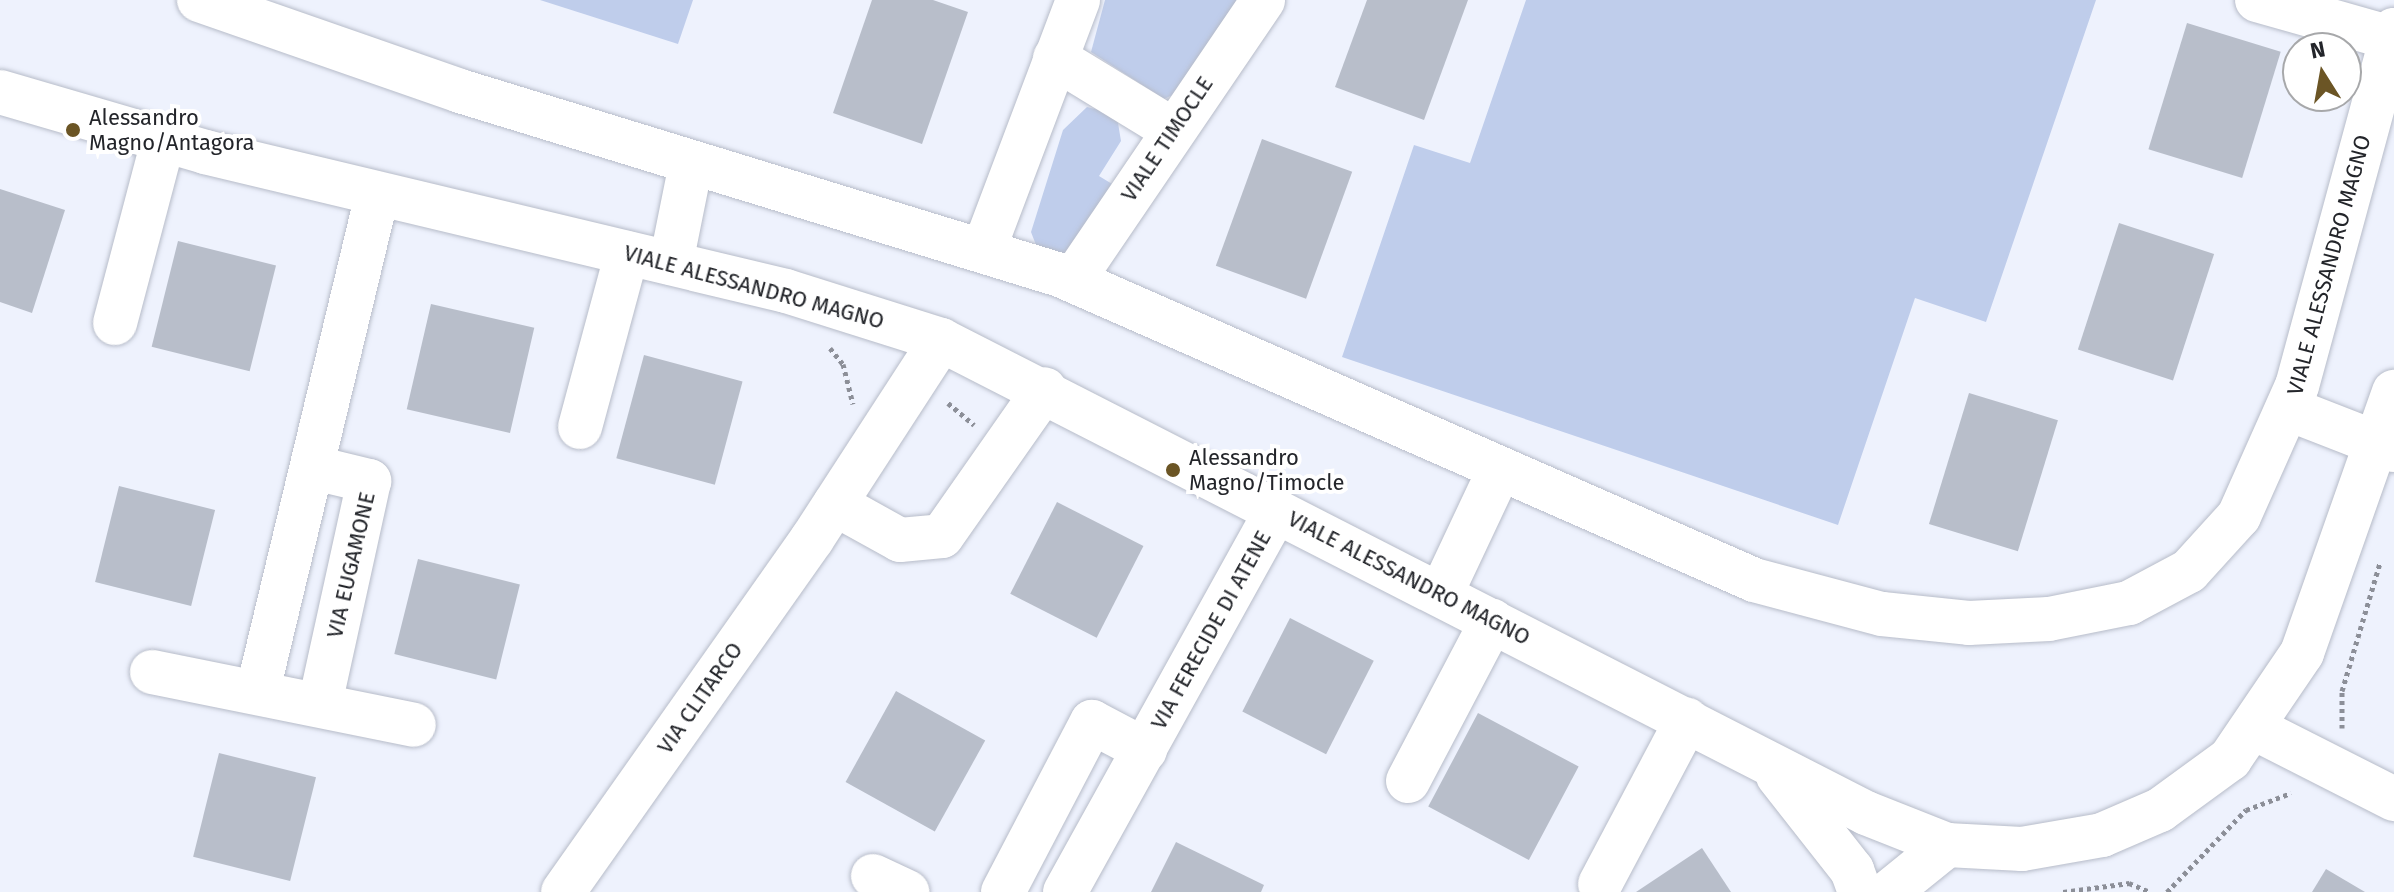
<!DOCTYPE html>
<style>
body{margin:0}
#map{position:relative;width:2394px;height:892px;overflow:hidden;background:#eef2fd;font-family:"Fira Sans",sans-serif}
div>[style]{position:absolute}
.green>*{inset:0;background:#bfcdeb}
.building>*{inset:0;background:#b8beca;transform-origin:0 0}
.path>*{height:5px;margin-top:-2.5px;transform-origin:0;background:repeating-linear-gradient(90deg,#8c8f98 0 4px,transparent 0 8px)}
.roads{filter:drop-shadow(0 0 2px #b7bcc9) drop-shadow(0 0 2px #b7bcc9)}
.minor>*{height:44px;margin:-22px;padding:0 22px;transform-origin:22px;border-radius:22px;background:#fff}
.dots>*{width:22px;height:22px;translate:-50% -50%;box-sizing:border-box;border:4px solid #fff;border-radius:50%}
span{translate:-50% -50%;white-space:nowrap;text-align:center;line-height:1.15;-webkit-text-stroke:8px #fff;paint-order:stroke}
.poi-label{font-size:22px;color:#23252a}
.left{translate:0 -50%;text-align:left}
.street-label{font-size:22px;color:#23252a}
.north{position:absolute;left:2282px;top:32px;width:80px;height:80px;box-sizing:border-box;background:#fff;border:2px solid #a7a8aa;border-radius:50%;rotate:349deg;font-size:22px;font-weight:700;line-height:32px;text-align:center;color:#23252a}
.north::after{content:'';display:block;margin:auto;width:28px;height:36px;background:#6b5525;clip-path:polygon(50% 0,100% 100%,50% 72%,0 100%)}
</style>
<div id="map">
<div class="green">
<i style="clip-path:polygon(540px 0,693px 0,678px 44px)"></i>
<i style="clip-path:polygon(1105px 0,1240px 0,1177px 93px,1164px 99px,1091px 52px)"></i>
<i style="clip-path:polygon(1526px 0,2096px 0,1986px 322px,1915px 298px,1838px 525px,1342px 357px,1414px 145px,1470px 163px)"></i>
<i style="clip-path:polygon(1087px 107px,1111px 113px,1118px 123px,1121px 141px,1099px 176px,1117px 187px,1069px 258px,1036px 245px,1031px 232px,1063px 130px)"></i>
</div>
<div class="building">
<i style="clip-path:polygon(872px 0,933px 0,968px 12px,922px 144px,833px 113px)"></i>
<i style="clip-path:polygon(1367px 0,1468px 0,1424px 120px,1335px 87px)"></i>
<i style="left:2187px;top:23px;width:98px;height:132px;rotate:17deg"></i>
<i style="left:1262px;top:139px;width:96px;height:135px;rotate:20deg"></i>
<i style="clip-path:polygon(0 189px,65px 210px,32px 313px,0 302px)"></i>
<i style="left:2119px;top:223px;width:100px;height:133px;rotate:18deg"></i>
<i style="left:178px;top:241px;width:101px;height:109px;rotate:14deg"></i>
<i style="left:431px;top:304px;width:106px;height:108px;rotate:13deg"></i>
<i style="left:644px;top:355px;width:102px;height:107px;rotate:15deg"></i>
<i style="left:1969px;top:393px;width:93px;height:137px;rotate:17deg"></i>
<i style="left:119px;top:486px;width:99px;height:99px;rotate:14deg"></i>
<i style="left:1057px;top:502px;width:97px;height:103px;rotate:27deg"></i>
<i style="left:418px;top:559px;width:105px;height:98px;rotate:14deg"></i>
<i style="left:1290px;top:618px;width:94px;height:105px;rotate:27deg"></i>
<i style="left:896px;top:691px;width:102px;height:104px;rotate:29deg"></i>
<i style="left:1478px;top:713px;width:114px;height:106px;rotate:28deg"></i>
<i style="left:219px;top:753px;width:100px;height:107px;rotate:14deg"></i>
<i style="clip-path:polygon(1176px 842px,1264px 885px,1261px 892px,1151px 892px)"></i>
<i style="clip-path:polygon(1702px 848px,1731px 892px,1636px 892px)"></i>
<i style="clip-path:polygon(2326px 869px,2365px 892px,2312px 892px)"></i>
</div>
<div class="path">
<i style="left:830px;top:348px;width:21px;rotate:51deg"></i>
<i style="left:843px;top:364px;width:41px;rotate:76deg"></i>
<i style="left:948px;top:403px;width:34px;rotate:40deg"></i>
<i style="left:2342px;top:728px;width:37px;rotate:-90deg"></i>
<i style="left:2342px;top:691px;width:134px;rotate:-73.5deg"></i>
<i style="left:2063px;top:892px;width:67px;rotate:-7.8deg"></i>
<i style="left:2129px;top:883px;width:23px;rotate:23deg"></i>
<i style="left:2167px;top:892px;width:114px;rotate:-46.1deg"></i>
<i style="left:2246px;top:810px;width:48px;rotate:-20.7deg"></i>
</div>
<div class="roads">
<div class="minor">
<i style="left:199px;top:0;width:276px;rotate:19.2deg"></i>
<i style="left:460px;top:91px;width:628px;rotate:17.05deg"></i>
<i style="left:1060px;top:275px;width:758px;rotate:23.72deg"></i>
<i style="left:1754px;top:580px;width:132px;rotate:14.9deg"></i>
<i style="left:1882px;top:614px;width:87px;rotate:5.9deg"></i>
<i style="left:1969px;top:623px;width:80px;rotate:-2.9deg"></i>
<i style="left:2049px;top:619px;width:82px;rotate:-11.3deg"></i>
<i style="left:2129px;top:603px;width:68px;rotate:-28.1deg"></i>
<i style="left:2189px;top:571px;width:74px;rotate:-47.7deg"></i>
<i style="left:2239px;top:516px;width:142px;rotate:-66deg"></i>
<i style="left:2297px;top:386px;width:369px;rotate:-74.8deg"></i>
<i style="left:2257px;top:0;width:139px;rotate:15.8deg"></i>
<i style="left:1055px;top:58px;width:138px;rotate:31.4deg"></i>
<i style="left:0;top:92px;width:214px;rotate:16.3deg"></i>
<i style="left:205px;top:152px;width:597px;rotate:13.45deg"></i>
<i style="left:786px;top:291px;width:163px;rotate:17.5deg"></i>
<i style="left:941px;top:340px;width:1039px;rotate:27.08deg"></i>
<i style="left:1866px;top:813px;width:87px;rotate:21.6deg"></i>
<i style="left:1947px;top:845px;width:75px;rotate:3.1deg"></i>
<i style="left:2022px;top:849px;width:81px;rotate:-9.9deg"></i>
<i style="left:2102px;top:835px;width:63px;rotate:-23.3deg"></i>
<i style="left:2160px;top:810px;width:87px;rotate:-36.1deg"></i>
<i style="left:2230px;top:759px;width:128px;rotate:-55.8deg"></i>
<i style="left:2302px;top:653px;width:277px;rotate:-70.6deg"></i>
<i style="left:984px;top:249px;width:266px;rotate:-69.3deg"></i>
<i style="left:671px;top:263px;width:101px;rotate:-78.6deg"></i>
<i style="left:1073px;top:280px;width:338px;rotate:-55.8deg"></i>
<i style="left:115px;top:323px;width:188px;rotate:-75.2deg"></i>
<i style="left:2289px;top:409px;width:113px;rotate:21.3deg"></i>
<i style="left:580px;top:427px;width:180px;rotate:-74.9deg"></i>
<i style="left:315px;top:468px;width:56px;rotate:13.5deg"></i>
<i style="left:369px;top:481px;width:227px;rotate:102.4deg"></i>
<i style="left:835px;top:504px;width:74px;rotate:29deg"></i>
<i style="left:900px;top:540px;width:42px;rotate:-5.4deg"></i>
<i style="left:942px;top:536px;width:179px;rotate:-55deg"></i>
<i style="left:1441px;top:594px;width:136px;rotate:-64.8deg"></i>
<i style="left:152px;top:672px;width:267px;rotate:11.4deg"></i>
<i style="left:258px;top:690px;width:509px;rotate:-76.48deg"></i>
<i style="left:2256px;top:729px;width:155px;rotate:26.9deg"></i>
<i style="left:1778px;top:776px;width:120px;rotate:51.8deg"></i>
<i style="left:1852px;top:870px;width:23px;rotate:70deg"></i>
<i style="left:1408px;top:781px;width:181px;rotate:-62.3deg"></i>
<i style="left:873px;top:876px;width:38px;rotate:25deg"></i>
<i style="left:1600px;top:884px;width:186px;rotate:-62.1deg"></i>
<i style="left:563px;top:892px;width:432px;rotate:-54.8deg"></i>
<i style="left:812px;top:539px;width:237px;rotate:-57deg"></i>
<i style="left:1003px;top:892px;width:192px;rotate:-62.4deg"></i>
<i style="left:1092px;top:722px;width:60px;rotate:27.8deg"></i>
<i style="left:1065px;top:892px;width:436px;rotate:-61deg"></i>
<i style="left:1889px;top:892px;width:75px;rotate:-39deg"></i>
</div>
</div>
<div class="dots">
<i style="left:73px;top:130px;background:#6b5525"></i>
<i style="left:1173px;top:470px;background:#6b5525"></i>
</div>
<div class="poi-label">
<span class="left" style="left:89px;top:130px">Alessandro<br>Magno/Antagora</span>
<span class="left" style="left:1189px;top:470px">Alessandro<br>Magno/Timocle</span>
</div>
<div class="street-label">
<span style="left:1167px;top:139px;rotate:-56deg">VIALE TIMOCLE</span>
<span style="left:2329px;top:265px;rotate:-75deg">VIALE ALESSANDRO MAGNO</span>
<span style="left:754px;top:287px;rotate:15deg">VIALE ALESSANDRO MAGNO</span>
<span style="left:351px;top:565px;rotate:-77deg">VIA EUGAMONE</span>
<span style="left:1409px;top:578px;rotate:27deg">VIALE ALESSANDRO MAGNO</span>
<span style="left:1211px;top:630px;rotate:-61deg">VIA FERECIDE DI ATENE</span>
<span style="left:700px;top:698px;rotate:-55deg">VIA CLITARCO</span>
</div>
<div class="north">N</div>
</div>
